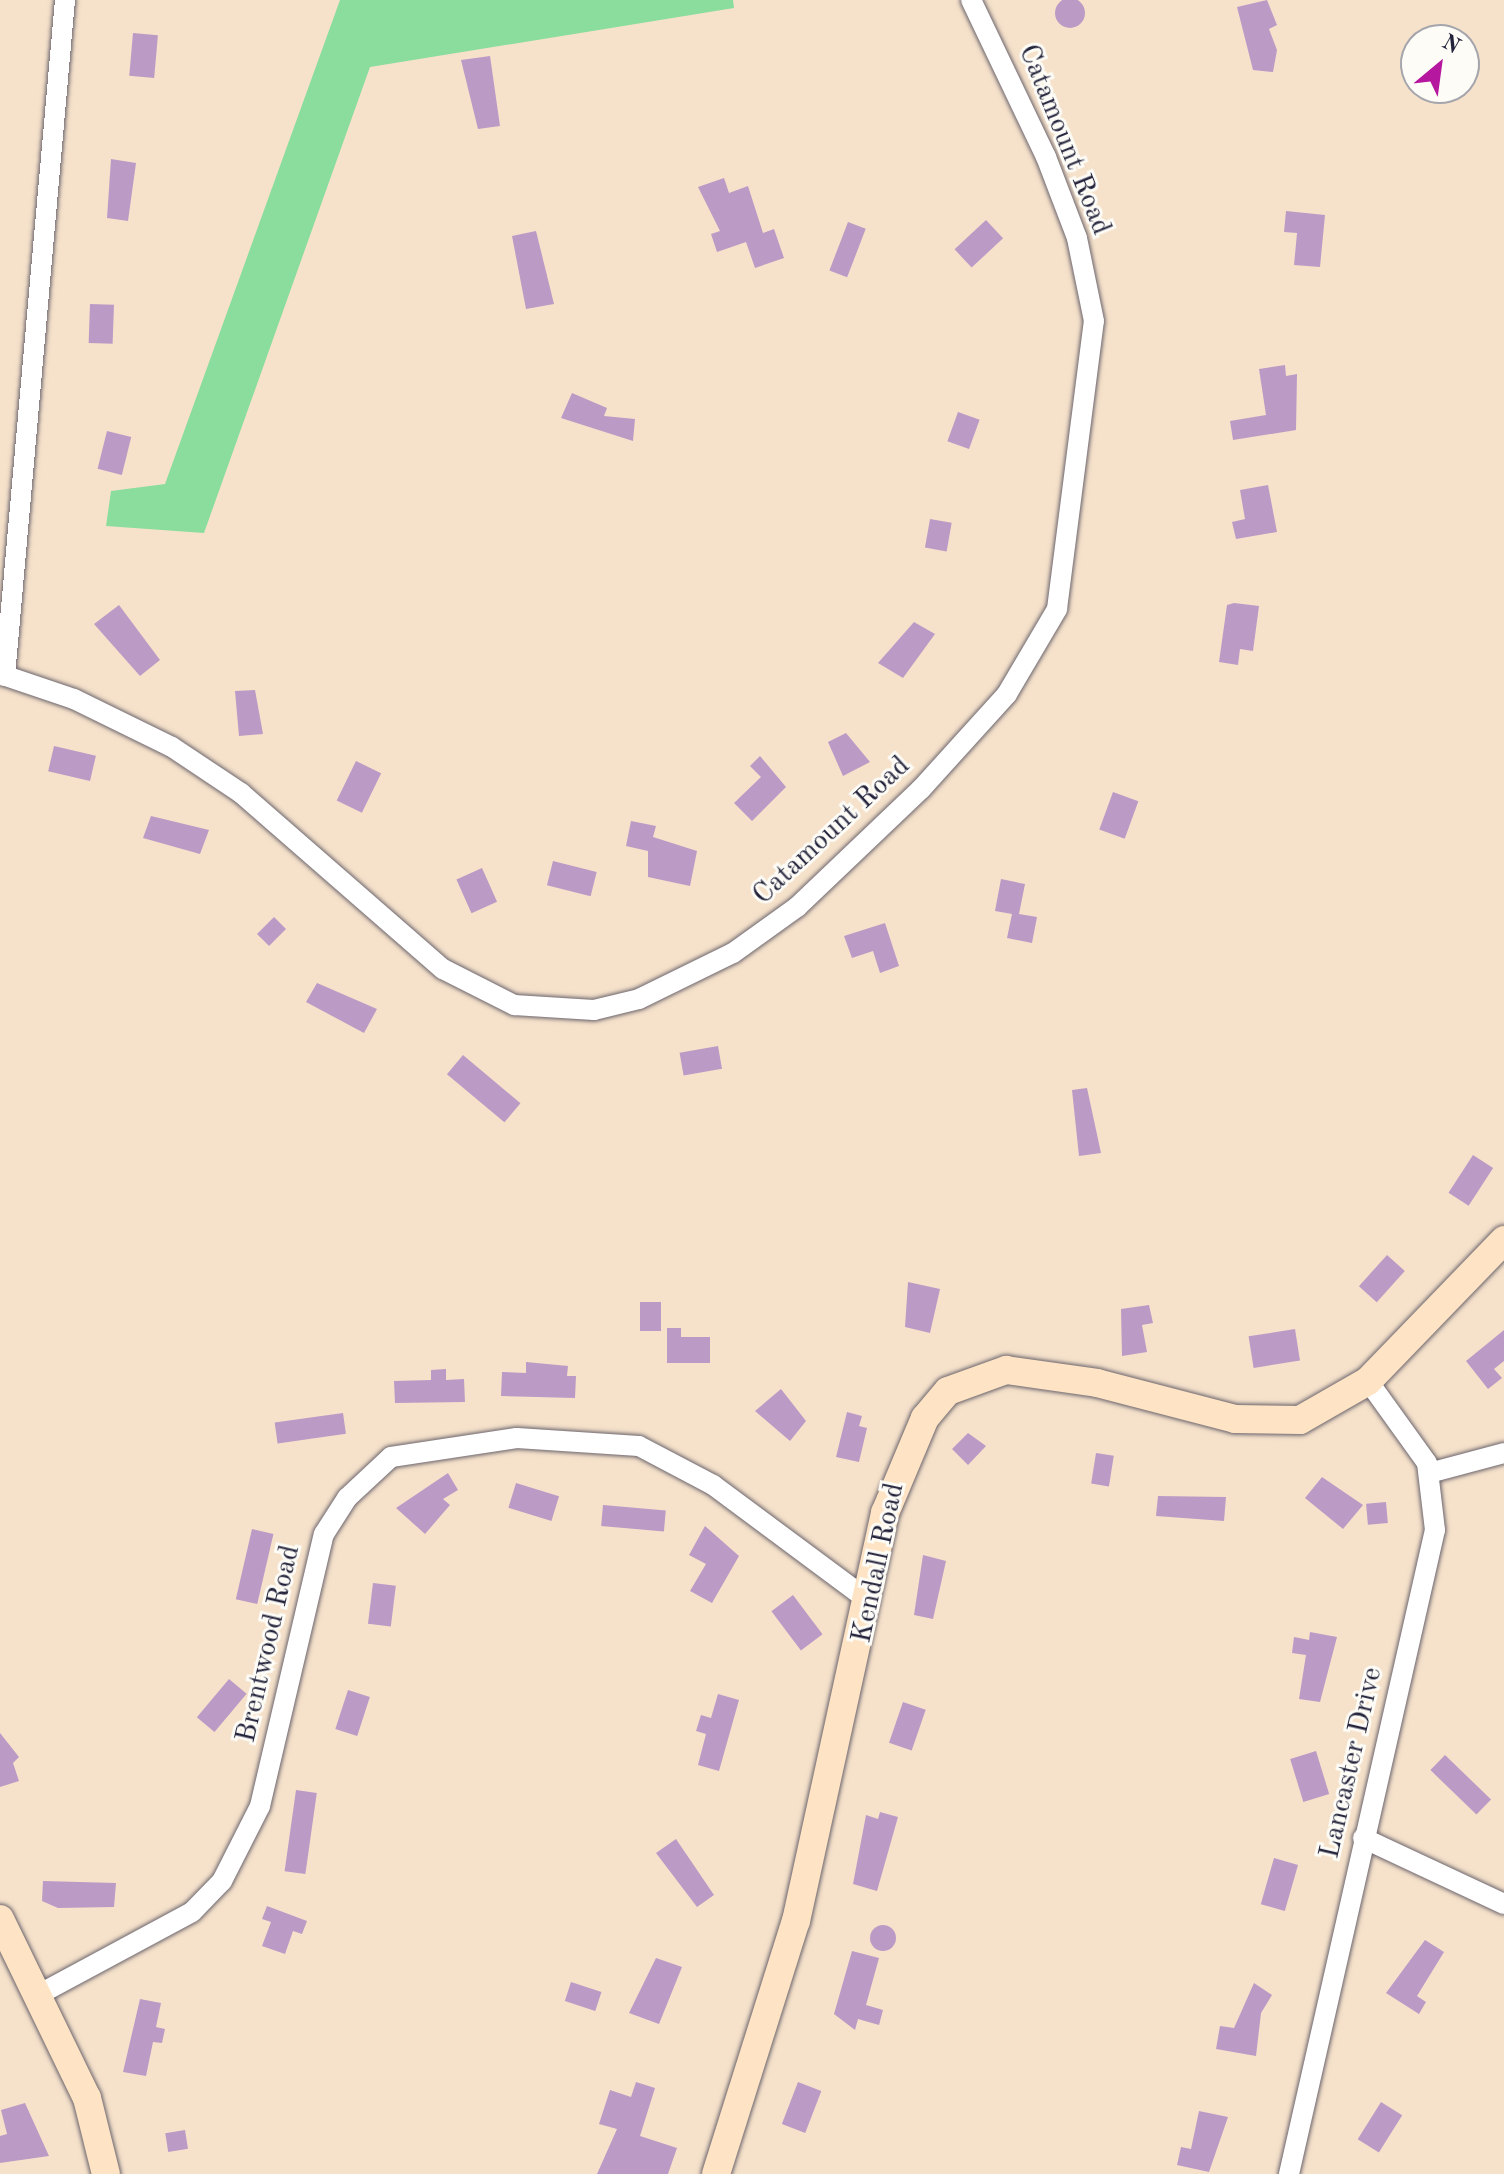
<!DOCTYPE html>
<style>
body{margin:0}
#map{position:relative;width:1504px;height:2174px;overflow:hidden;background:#f6e2cb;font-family:"Old Standard TT",serif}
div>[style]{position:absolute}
.green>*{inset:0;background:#8bdd9d}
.building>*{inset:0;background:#bc9ac6;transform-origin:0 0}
.round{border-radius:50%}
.roads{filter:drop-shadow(0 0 2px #6c656d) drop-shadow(0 0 2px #6c656d)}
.street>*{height:20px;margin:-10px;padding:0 10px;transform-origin:10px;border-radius:10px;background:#fff}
.secondary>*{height:28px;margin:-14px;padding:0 14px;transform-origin:14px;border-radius:14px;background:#fee4c5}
span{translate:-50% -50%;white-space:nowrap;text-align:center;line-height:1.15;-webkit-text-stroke:6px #fdfcf7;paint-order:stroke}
.street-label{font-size:28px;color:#22223b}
.north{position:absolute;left:1400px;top:24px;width:80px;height:80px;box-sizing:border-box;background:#fdfcf7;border:2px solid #a5a5ac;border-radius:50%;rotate:29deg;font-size:22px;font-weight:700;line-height:32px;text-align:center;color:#22223b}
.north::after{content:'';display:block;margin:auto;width:28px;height:36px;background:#b5179e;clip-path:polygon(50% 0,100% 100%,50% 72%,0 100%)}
</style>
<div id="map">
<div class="green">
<i style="clip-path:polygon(340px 0,733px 0,734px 8px,370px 67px,204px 533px,106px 526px,111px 491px,165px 484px)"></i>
</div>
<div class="building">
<i class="round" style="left:1055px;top:-2px;width:30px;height:30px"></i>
<i style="clip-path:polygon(1267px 0,1277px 25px,1269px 29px,1277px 50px,1273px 72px,1253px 70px,1237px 7px)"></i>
<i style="left:133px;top:33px;width:25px;height:43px;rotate:5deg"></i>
<i style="clip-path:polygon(490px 56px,500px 126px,478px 129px,461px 60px)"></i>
<i style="clip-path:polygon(111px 159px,136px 163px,128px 221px,107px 218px)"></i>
<i style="clip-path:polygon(724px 178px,729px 193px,748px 186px,763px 233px,774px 229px,784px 258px,755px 268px,746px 242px,717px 252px,711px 234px,720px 231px,698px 187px)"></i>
<i style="clip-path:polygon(1286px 211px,1325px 215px,1320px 267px,1294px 265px,1297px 233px,1284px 232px)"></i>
<i style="left:986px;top:220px;width:25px;height:43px;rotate:47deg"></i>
<i style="left:848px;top:222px;width:19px;height:52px;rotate:21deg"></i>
<i style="clip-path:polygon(536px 231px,554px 304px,526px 309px,512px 236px)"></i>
<i style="left:90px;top:304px;width:24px;height:39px;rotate:2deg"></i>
<i style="clip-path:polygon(1285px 365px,1286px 376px,1297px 374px,1296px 430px,1233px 440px,1230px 421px,1266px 415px,1259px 369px)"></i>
<i style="clip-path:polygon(572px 393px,607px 408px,604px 416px,635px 419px,633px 441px,561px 418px)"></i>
<i style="left:958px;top:412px;width:23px;height:31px;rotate:20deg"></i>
<i style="left:107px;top:431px;width:25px;height:39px;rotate:14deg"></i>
<i style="clip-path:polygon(1268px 485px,1277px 532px,1236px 539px,1232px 522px,1245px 519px,1240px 490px)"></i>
<i style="left:930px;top:519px;width:22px;height:29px;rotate:10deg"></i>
<i style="clip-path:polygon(1234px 603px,1259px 606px,1253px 651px,1240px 649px,1238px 665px,1219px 662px,1227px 605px)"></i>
<i style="clip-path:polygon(119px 605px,160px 660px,140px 676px,94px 624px)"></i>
<i style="clip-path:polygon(914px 622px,935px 634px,903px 678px,878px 663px)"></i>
<i style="clip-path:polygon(255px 690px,263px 734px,239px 736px,235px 691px)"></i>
<i style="clip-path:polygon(846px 733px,870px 762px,843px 776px,828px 742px)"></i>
<i style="left:54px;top:746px;width:43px;height:26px;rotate:13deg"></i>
<i style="clip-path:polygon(760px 756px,786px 787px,752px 821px,734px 803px,761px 777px,750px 766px)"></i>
<i style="left:356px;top:761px;width:28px;height:44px;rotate:26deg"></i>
<i style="left:1113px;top:792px;width:27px;height:40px;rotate:20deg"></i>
<i style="clip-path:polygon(151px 816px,209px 830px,200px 854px,143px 838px)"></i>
<i style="clip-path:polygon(631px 821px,656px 826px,653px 837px,697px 851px,690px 886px,648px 877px,648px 851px,626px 846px)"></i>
<i style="left:553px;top:861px;width:45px;height:25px;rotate:14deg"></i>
<i style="left:482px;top:868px;width:37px;height:28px;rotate:66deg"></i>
<i style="clip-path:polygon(1001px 879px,1025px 884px,1019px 914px,1037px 917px,1032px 943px,1007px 938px,1012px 914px,995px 911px)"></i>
<i style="left:274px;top:917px;width:17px;height:24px;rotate:45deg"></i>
<i style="clip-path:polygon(885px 923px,899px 966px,880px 973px,873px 951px,852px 958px,844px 936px)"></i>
<i style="clip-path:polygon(317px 983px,377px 1009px,364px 1033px,306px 1002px)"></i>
<i style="left:718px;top:1046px;width:23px;height:39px;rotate:80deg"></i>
<i style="left:463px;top:1055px;width:75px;height:25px;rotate:40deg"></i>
<i style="clip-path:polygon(1087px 1088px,1101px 1153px,1079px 1156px,1072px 1090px)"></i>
<i style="left:1473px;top:1155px;width:24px;height:45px;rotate:33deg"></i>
<i style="left:1387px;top:1255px;width:24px;height:42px;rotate:42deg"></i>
<i style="clip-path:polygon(908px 1282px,940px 1289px,930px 1333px,905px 1327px)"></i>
<i style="left:640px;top:1302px;width:21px;height:29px"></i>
<i style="clip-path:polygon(1149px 1305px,1153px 1323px,1142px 1325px,1147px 1352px,1122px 1356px,1121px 1309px)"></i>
<i style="clip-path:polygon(667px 1328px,681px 1328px,681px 1337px,710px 1337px,710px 1363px,667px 1363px)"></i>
<i style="left:1295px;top:1329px;width:32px;height:47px;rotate:81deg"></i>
<i style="clip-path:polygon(1504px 1330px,1504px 1361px,1494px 1369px,1502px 1378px,1488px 1389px,1466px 1361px)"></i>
<i style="clip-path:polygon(526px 1362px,568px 1366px,567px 1376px,576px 1376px,575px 1398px,501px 1396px,502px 1372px,526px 1373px)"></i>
<i style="clip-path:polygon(446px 1369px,446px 1380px,464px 1379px,465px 1402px,395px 1403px,394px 1381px,431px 1380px,431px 1370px)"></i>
<i style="clip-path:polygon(781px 1389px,806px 1421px,790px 1441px,755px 1411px)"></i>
<i style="clip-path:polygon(847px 1412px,862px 1416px,859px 1426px,867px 1428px,859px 1462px,836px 1457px)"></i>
<i style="left:343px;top:1413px;width:21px;height:69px;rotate:82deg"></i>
<i style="clip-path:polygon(968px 1433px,986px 1446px,968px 1465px,952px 1449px)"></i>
<i style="left:1096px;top:1453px;width:18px;height:31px;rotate:9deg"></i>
<i style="clip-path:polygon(448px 1473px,458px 1490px,443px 1499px,450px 1505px,425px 1534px,396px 1508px)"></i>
<i style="clip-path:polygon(1322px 1477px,1363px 1505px,1343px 1529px,1305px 1498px)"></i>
<i style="left:516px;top:1483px;width:45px;height:26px;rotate:17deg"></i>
<i style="clip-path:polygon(1158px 1496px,1226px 1497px,1224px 1521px,1156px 1516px)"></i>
<i style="left:1386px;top:1502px;width:21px;height:20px;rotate:85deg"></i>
<i style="left:603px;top:1505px;width:63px;height:21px;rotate:5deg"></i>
<i style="clip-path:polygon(705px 1526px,739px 1556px,712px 1603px,690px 1591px,706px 1564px,689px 1555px)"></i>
<i style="left:252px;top:1529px;width:22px;height:72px;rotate:13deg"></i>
<i style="clip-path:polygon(923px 1555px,946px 1561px,933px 1619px,914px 1615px)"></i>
<i style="left:373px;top:1583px;width:23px;height:41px;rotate:7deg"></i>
<i style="left:793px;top:1595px;width:49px;height:27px;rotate:53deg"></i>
<i style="clip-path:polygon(1310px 1632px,1337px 1637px,1320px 1702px,1299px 1699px,1306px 1655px,1292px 1653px,1294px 1637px,1309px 1640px)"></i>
<i style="left:229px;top:1679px;width:23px;height:50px;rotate:40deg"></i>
<i style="left:348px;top:1690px;width:23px;height:41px;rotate:18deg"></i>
<i style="clip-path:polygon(718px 1694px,739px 1700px,719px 1771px,698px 1765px,706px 1734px,696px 1731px,701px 1715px,711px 1718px)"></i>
<i style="left:903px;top:1702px;width:24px;height:43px;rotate:19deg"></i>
<i style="clip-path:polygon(0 1733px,19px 1757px,13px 1763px,19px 1781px,0 1787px)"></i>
<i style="left:1316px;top:1751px;width:45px;height:27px;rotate:73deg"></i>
<i style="left:1445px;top:1755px;width:64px;height:21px;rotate:44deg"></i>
<i style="left:296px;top:1790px;width:21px;height:82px;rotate:8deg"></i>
<i style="clip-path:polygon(880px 1812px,898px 1817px,877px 1891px,853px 1884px,866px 1815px,878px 1819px)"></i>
<i style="clip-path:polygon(676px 1839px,714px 1895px,697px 1907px,656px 1853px)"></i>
<i style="left:1274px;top:1858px;width:25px;height:48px;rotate:16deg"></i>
<i style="clip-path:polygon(43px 1881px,116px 1883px,114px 1907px,58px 1908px,42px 1901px)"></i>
<i style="clip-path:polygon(267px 1906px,307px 1921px,302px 1934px,293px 1931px,285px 1954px,262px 1946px,271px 1922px,262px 1919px)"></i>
<i class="round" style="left:870px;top:1925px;width:26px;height:26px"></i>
<i style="clip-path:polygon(1425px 1940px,1444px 1952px,1417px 1996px,1426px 2002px,1419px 2014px,1386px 1993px)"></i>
<i style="clip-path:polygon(852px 1951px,879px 1958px,866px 2005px,883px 2010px,879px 2025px,858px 2019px,855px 2030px,834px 2014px)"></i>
<i style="clip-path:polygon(656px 1958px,682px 1967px,659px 2024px,629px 2013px)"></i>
<i style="left:571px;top:1982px;width:32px;height:20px;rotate:18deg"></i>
<i style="clip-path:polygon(1254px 1983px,1272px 1995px,1261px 2013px,1256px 2056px,1216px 2049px,1220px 2026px,1234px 2028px)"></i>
<i style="clip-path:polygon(140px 1999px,161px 2003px,156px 2027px,165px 2029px,162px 2043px,153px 2042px,146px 2076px,123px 2072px)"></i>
<i style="clip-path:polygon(636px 2082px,655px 2088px,640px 2136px,677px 2148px,668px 2174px,597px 2174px,617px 2129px,599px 2124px,610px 2090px,631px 2097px)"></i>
<i style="left:798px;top:2082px;width:25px;height:45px;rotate:21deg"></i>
<i style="left:1381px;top:2102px;width:25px;height:44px;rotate:32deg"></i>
<i style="clip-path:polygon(25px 2103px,49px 2156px,0 2163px,0 2136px,7px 2134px,1px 2110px)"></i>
<i style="clip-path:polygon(1199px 2111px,1228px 2117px,1209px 2172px,1177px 2165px,1181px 2147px,1191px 2149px)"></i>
<i style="left:185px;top:2130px;width:19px;height:20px;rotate:81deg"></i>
</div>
<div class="roads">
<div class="street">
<i style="left:0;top:674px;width:78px;rotate:18.7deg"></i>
<i style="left:74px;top:699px;width:109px;rotate:26.1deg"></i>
<i style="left:172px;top:747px;width:83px;rotate:33.7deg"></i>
<i style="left:241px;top:793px;width:268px;rotate:41.1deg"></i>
<i style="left:443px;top:969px;width:80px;rotate:26.9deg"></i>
<i style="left:514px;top:1005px;width:80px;rotate:3.6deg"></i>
<i style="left:594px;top:1010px;width:46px;rotate:-13.7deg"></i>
<i style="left:639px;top:999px;width:105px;rotate:-26.1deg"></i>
<i style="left:733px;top:953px;width:79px;rotate:-35.7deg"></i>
<i style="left:797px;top:907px;width:171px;rotate:-43.6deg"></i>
<i style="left:921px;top:789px;width:128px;rotate:-47.8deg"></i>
<i style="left:1007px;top:694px;width:99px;rotate:-59.5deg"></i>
<i style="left:1057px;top:609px;width:290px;rotate:-82.7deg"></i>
<i style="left:1094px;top:321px;width:85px;rotate:-101.6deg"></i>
<i style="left:1077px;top:238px;width:87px;rotate:-110.9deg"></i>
<i style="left:1046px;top:157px;width:174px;rotate:-115.5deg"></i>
<i style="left:5px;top:676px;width:679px;rotate:-84.93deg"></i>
<i style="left:1429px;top:1473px;width:78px;rotate:-14.9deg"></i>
<i style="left:1363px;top:1838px;width:156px;rotate:25.1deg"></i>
<i style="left:36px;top:1996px;width:177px;rotate:-28.3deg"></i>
<i style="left:192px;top:1912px;width:43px;rotate:-45.9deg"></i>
<i style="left:222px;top:1881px;width:84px;rotate:-63.1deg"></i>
<i style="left:260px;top:1806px;width:279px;rotate:-76.8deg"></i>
<i style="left:324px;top:1534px;width:43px;rotate:-57.4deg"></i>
<i style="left:347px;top:1498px;width:60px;rotate:-43deg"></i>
<i style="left:391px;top:1457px;width:127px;rotate:-8.6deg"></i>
<i style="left:517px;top:1438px;width:122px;rotate:3.8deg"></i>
<i style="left:639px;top:1446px;width:84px;rotate:27.8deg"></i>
<i style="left:713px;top:1485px;width:194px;rotate:36.6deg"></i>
<i style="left:1289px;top:2174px;width:660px;rotate:-77.23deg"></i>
<i style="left:1435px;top:1530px;width:67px;rotate:-96.8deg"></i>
<i style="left:1427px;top:1463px;width:101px;rotate:-125.7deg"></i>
</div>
<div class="secondary">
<i style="left:0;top:1919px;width:199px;rotate:64.1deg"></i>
<i style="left:87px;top:2098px;width:78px;rotate:76deg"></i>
<i style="left:716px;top:2174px;width:265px;rotate:-72.5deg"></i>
<i style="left:796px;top:1921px;width:418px;rotate:-77.7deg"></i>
<i style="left:885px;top:1513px;width:103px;rotate:-67.2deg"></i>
<i style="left:925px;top:1418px;width:35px;rotate:-50deg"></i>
<i style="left:948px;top:1391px;width:62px;rotate:-19.9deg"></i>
<i style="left:1006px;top:1370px;width:92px;rotate:8.1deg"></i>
<i style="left:1097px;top:1383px;width:143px;rotate:14.6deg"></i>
<i style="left:1235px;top:1419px;width:65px;rotate:0.9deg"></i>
<i style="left:1300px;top:1420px;width:78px;rotate:-29.8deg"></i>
<i style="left:1368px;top:1381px;width:196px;rotate:-46deg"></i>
</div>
</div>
<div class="street-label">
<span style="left:1064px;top:140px;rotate:68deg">Catamount Road</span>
<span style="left:832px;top:831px;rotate:-43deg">Catamount Road</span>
<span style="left:879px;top:1563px;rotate:-78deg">Kendall Road</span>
<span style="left:269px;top:1644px;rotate:-77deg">Brentwood Road</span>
<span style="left:1352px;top:1763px;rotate:-77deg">Lancaster Drive</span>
</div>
<div class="north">N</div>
</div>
